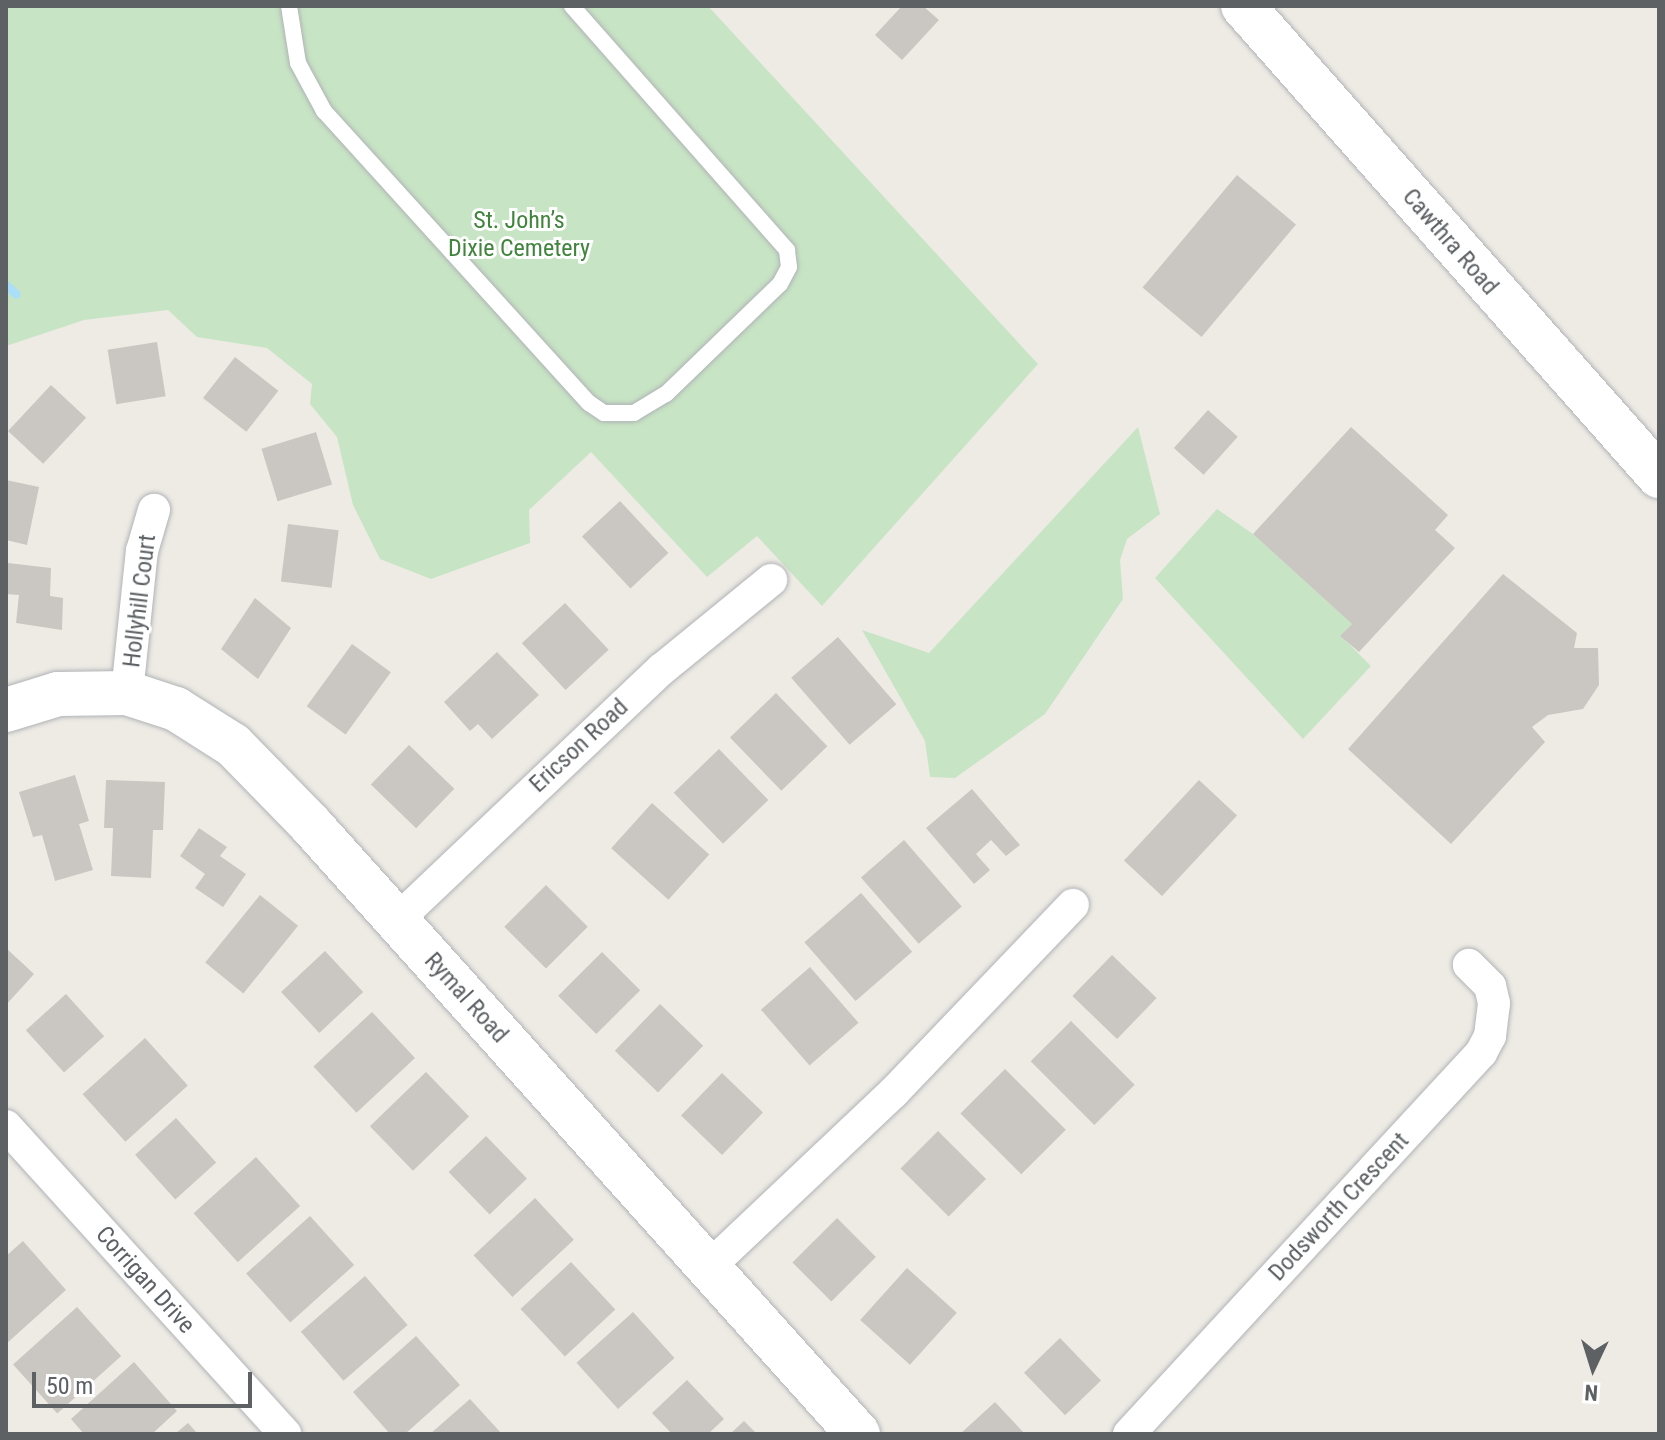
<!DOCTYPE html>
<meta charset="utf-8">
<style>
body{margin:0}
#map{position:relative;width:1665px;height:1440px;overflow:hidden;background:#eeebe5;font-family:"Roboto Condensed",sans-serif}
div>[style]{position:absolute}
.green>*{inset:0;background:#c7e4c4}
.stream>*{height:9px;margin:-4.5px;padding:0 4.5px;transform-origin:4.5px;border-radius:4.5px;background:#abdff8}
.building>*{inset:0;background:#cac6c1;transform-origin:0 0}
.roads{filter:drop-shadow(0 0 2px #b0b3b6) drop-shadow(0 0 2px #b0b3b6)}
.lane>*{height:16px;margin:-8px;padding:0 8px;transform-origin:8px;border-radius:8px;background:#fff}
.street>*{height:32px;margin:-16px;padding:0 16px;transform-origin:16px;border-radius:16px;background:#fff}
.secondary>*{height:44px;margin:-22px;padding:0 22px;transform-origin:22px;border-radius:22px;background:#fff}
span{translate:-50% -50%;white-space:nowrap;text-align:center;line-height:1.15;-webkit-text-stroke:6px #fff;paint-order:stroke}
.park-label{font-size:24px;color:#41843d}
.street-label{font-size:24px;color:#5d6164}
.frame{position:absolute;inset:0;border:8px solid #5d6164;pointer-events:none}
.north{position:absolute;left:1553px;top:1328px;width:80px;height:80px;-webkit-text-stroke:6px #fff;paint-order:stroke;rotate:184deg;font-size:22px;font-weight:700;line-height:32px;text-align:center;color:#5d6164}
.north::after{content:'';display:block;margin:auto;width:28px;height:36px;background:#5d6164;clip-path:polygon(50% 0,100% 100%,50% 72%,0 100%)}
.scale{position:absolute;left:32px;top:1372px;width:220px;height:36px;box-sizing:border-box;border:4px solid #5d6164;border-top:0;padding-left:10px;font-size:24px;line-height:28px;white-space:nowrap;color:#5d6164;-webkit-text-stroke:6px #fff;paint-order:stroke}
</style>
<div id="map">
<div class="green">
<i style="clip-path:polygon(6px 6px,708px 6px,1038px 364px,822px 606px,757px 536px,707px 577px,591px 452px,529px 510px,530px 543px,431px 579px,380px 559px,353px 505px,337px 437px,310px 404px,312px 384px,267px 348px,197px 337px,168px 310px,84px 320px,6px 346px)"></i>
<i style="clip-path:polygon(1138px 427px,1160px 514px,1127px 539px,1120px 560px,1123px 599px,1045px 714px,955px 778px,930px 777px,925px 741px,862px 630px,929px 653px)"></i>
<i style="clip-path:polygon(1217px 509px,1253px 534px,1352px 624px,1341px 636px,1371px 666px,1303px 739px,1155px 578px)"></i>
</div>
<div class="stream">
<i style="left:6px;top:285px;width:13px;rotate:42deg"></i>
</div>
<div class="building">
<i style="clip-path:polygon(902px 6px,923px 6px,939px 20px,902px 60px,875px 35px)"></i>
<i style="left:1237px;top:175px;width:77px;height:147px;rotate:40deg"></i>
<i style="left:157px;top:342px;width:55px;height:50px;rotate:81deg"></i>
<i style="left:235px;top:357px;width:55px;height:52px;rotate:38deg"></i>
<i style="left:51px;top:385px;width:48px;height:63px;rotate:43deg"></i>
<i style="left:1208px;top:410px;width:40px;height:51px;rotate:42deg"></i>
<i style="clip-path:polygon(1351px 427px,1448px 515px,1435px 530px,1455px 548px,1359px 652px,1340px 636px,1352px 624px,1253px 534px)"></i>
<i style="left:316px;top:432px;width:55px;height:57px;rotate:73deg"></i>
<i style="clip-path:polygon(6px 480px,39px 487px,27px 545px,6px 540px)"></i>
<i style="left:620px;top:501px;width:71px;height:52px;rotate:47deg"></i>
<i style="left:288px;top:524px;width:51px;height:58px;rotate:7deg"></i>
<i style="clip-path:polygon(8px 563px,51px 568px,50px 596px,63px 598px,62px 630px,16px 623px,19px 595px,6px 594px)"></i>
<i style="clip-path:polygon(1503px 574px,1577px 633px,1574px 648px,1598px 648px,1599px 685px,1583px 709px,1548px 715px,1532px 727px,1545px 742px,1451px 844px,1348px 749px)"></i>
<i style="clip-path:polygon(255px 598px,291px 628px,258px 679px,221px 649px)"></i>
<i style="left:565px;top:603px;width:64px;height:59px;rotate:47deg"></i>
<i style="left:838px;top:637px;width:89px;height:62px;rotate:49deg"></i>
<i style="left:352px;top:644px;width:48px;height:77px;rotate:36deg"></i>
<i style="clip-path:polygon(497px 652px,539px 695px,492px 739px,478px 724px,470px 731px,444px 702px)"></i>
<i style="left:776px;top:693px;width:74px;height:64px;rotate:46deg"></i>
<i style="left:409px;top:745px;width:63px;height:55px;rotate:44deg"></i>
<i style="left:719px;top:749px;width:71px;height:63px;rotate:46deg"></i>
<i style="clip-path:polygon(75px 775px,89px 821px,79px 824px,93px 870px,55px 881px,42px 835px,33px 837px,19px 792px)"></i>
<i style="clip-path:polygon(106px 780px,165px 782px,163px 830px,153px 830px,151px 878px,111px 876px,113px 828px,104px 828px)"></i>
<i style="left:1199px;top:780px;width:52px;height:110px;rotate:43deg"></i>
<i style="clip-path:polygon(972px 789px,1020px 845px,1006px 856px,991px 840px,976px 854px,990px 870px,974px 884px,926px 828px)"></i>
<i style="left:652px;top:803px;width:77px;height:61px;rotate:42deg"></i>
<i style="clip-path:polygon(199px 828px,227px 847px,220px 856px,246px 874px,223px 907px,195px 888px,205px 874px,180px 856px)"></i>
<i style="left:904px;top:840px;width:88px;height:57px;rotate:49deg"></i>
<i style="left:546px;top:885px;width:59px;height:59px;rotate:45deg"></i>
<i style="left:861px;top:893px;width:78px;height:75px;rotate:49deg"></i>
<i style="left:260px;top:895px;width:49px;height:87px;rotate:39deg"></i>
<i style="clip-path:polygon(6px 948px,34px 974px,6px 1005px)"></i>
<i style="left:325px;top:951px;width:56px;height:60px;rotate:47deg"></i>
<i style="left:602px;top:952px;width:54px;height:62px;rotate:45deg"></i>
<i style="left:1112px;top:955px;width:62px;height:57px;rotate:44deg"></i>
<i style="left:810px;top:967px;width:74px;height:65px;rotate:49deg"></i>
<i style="left:66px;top:994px;width:57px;height:54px;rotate:48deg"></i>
<i style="left:660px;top:1004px;width:60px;height:65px;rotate:44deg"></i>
<i style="left:372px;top:1012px;width:63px;height:80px;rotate:47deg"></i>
<i style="left:1071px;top:1021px;width:90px;height:57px;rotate:45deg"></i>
<i style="left:145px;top:1038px;width:64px;height:84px;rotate:48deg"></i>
<i style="left:1005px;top:1069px;width:86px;height:63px;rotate:45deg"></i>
<i style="left:426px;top:1072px;width:62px;height:78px;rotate:46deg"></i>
<i style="left:722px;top:1073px;width:57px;height:59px;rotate:44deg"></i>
<i style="left:176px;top:1118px;width:60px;height:55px;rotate:48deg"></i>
<i style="left:938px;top:1131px;width:68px;height:53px;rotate:45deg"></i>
<i style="left:486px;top:1136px;width:59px;height:52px;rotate:46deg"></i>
<i style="left:256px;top:1157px;width:66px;height:84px;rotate:48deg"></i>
<i style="left:535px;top:1198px;width:57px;height:84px;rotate:47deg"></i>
<i style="left:310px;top:1216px;width:66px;height:86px;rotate:48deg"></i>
<i style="left:837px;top:1218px;width:55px;height:63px;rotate:45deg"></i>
<i style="clip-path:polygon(23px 1241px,66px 1290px,6px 1344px,6px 1256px)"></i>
<i style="left:571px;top:1262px;width:65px;height:69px;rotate:47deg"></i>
<i style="left:907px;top:1268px;width:67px;height:70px;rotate:42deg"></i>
<i style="left:365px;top:1276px;width:65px;height:85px;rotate:49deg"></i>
<i style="left:77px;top:1307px;width:66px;height:86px;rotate:48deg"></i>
<i style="left:633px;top:1312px;width:62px;height:76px;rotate:48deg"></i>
<i style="clip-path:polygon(416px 1336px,460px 1385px,405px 1434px,390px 1434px,353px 1392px)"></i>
<i style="left:1060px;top:1338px;width:59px;height:50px;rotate:46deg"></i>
<i style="clip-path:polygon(134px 1362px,177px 1411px,152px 1434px,84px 1434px,71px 1419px)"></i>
<i style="clip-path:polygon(687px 1380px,724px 1419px,708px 1434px,672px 1434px,652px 1413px)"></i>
<i style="clip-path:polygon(470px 1399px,502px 1434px,430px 1434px)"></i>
<i style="clip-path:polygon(995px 1402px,1025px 1434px,960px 1434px)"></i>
<i style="clip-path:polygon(744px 1421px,757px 1434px,730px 1434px)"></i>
<i style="clip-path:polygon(188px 1423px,198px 1434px,175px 1434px)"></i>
</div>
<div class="roads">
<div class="lane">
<i style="left:289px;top:6px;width:58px;rotate:81deg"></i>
<i style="left:298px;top:63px;width:55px;rotate:61.6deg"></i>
<i style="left:324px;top:111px;width:394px;rotate:47.8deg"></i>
<i style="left:589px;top:403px;width:18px;rotate:34deg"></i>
<i style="left:604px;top:413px;width:30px"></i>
<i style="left:634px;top:413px;width:37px;rotate:-31deg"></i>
<i style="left:666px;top:394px;width:158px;rotate:-44deg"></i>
<i style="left:780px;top:284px;width:19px;rotate:-62deg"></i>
<i style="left:789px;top:267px;width:17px;rotate:-97deg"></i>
<i style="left:787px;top:250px;width:325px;rotate:-131.4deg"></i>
</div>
<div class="street">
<i style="left:127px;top:693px;width:143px;rotate:-84deg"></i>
<i style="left:142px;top:551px;width:43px;rotate:-73.7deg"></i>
<i style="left:396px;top:921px;width:366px;rotate:-43.5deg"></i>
<i style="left:662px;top:669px;width:141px;rotate:-39.2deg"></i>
<i style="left:6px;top:1126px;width:416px;rotate:47.8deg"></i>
<i style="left:710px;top:1266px;width:253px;rotate:-43.4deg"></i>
<i style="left:894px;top:1092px;width:259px;rotate:-46.3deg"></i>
<i style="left:1129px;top:1434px;width:519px;rotate:-47.27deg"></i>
<i style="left:1481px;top:1053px;width:19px;rotate:-62deg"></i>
<i style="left:1490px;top:1036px;width:33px;rotate:-83deg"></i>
<i style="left:1494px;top:1003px;width:17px;rotate:-103deg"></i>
<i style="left:1490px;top:986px;width:30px;rotate:-135deg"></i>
</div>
<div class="secondary">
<i style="left:1243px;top:6px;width:628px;rotate:48.49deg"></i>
<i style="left:6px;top:710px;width:54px;rotate:-17.1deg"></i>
<i style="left:58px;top:694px;width:69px;rotate:-0.8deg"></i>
<i style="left:127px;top:693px;width:52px;rotate:18.1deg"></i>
<i style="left:176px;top:709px;width:67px;rotate:32.3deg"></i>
<i style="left:233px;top:745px;width:110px;rotate:45.7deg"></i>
<i style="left:310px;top:824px;width:820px;rotate:48.06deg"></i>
</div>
</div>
<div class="park-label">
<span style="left:519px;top:235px">St. John’s<br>Dixie Cemetery</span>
</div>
<div class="street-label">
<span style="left:1450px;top:242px;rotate:49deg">Cawthra Road</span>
<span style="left:140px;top:601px;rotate:-83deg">Hollyhill Court</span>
<span style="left:579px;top:746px;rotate:-43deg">Ericson Road</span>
<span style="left:466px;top:998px;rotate:48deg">Rymal Road</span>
<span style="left:1339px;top:1207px;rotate:-47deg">Dodsworth Crescent</span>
<span style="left:145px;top:1280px;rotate:48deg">Corrigan Drive</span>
</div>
<div class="frame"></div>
<div class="north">N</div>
<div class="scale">50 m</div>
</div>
